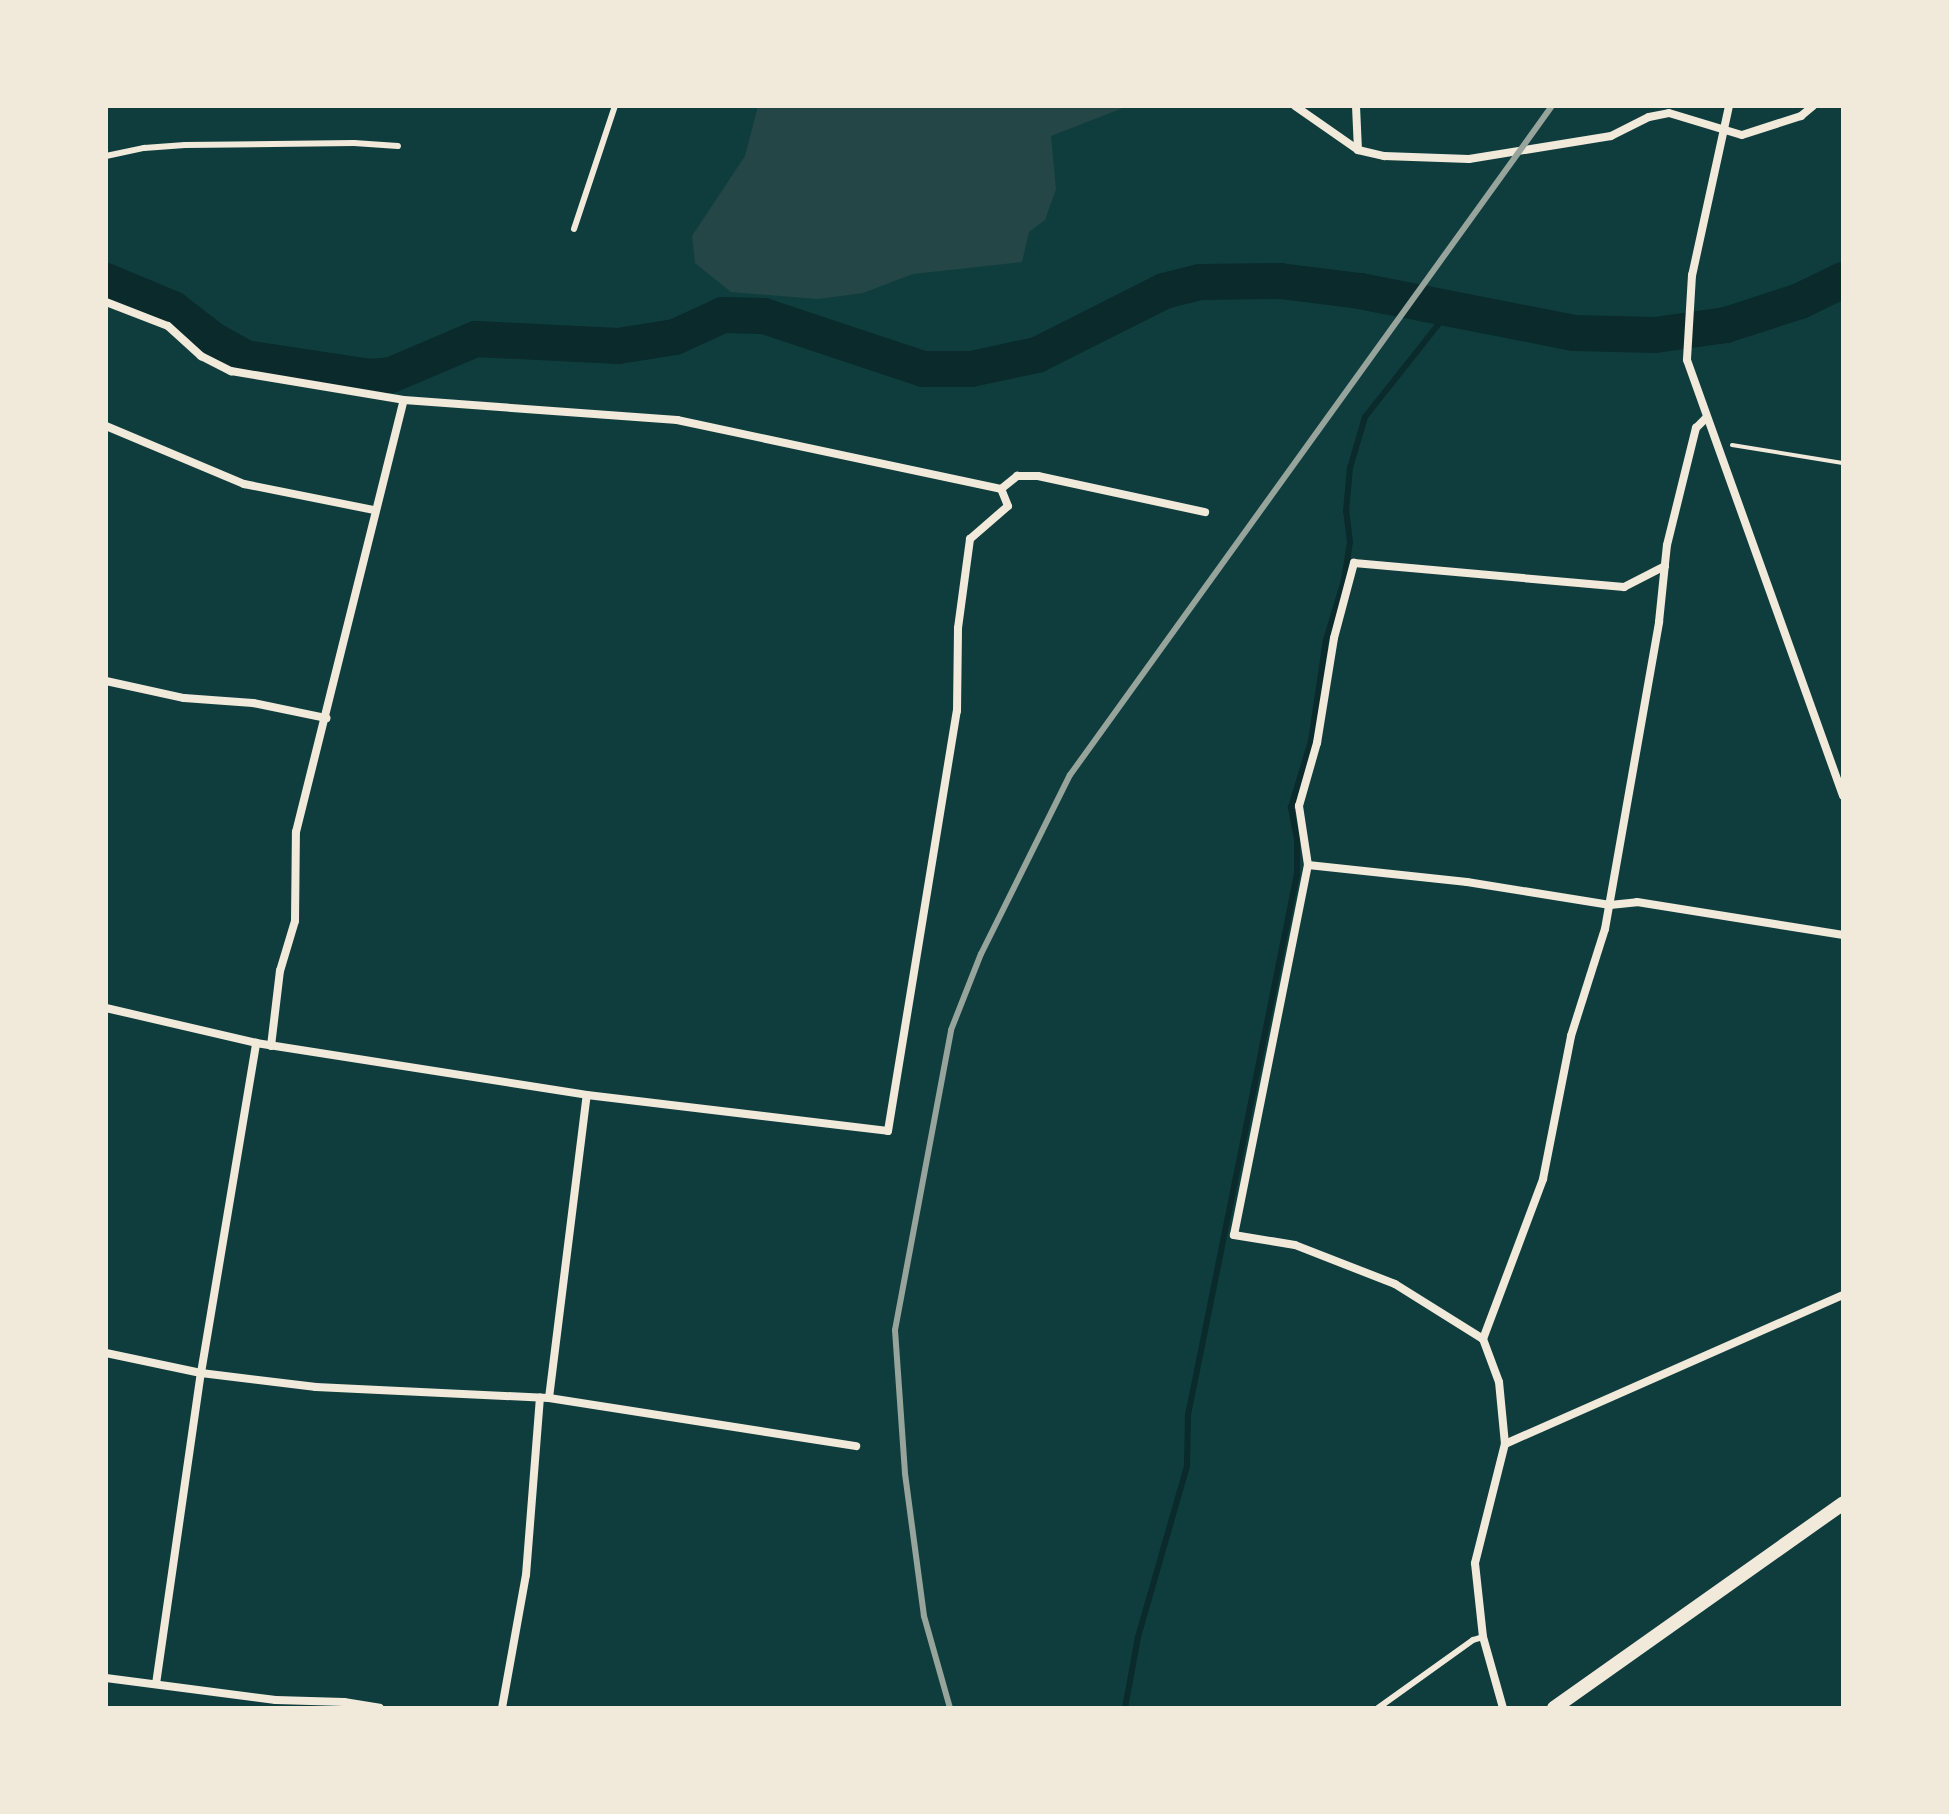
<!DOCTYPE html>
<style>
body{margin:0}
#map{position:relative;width:1949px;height:1814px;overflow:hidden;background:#0f3d3e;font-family:"Asap Condensed",sans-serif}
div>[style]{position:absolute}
.green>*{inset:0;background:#244646}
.stream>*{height:6px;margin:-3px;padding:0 3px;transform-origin:3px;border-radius:3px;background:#0a2a2b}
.river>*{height:36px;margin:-18px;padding:0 18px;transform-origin:18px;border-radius:18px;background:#0a2a2b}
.path>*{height:4px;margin:-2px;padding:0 2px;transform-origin:2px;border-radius:2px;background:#f1e9da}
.service>*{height:6px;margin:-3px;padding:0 3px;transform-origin:3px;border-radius:3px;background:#f1e9da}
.minor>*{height:8px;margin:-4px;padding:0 4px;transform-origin:4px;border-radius:4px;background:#f1e9da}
.tertiary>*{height:14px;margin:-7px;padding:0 7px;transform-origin:7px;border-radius:7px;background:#f1e9da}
.rail>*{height:6px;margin:-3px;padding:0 3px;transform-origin:3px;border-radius:3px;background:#97a49c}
span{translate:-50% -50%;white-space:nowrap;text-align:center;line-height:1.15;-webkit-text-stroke:6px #f1e9da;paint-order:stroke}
.frame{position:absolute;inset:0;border:108px solid #f1e9da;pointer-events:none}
</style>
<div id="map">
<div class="green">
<i style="clip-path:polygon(758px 106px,1128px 106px,1051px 136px,1056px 189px,1045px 220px,1029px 232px,1022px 262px,913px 274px,863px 293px,818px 299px,731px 292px,695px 263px,692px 236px,745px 156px)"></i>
</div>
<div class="stream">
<i style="left:1125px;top:1708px;width:72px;rotate:-79.6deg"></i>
<i style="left:1138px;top:1637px;width:178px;rotate:-74deg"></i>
<i style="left:1187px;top:1466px;width:51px;rotate:-88.9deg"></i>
<i style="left:1188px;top:1415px;width:552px;rotate:-78.61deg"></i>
<i style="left:1297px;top:874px;width:35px;rotate:-90deg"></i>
<i style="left:1297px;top:839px;width:33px;rotate:-101deg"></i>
<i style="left:1291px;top:807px;width:69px;rotate:-73.1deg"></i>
<i style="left:1311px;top:741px;width:102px;rotate:-81.6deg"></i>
<i style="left:1326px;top:640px;width:63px;rotate:-73.3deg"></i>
<i style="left:1344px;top:580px;width:38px;rotate:-81deg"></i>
<i style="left:1350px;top:542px;width:31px;rotate:-97deg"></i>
<i style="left:1346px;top:511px;width:43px;rotate:-84.7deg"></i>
<i style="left:1350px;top:468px;width:53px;rotate:-73.6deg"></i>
<i style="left:1365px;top:417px;width:135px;rotate:-51.6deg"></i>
</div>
<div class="river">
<i style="left:106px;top:281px;width:73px;rotate:22.7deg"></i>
<i style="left:173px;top:309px;width:51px;rotate:37.8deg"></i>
<i style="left:213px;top:340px;width:37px;rotate:29deg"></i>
<i style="left:245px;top:358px;width:125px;rotate:8.7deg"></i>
<i style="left:369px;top:377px;width:22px;rotate:-5deg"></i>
<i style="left:391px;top:375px;width:92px;rotate:-23deg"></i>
<i style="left:476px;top:339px;width:142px;rotate:2.8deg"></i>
<i style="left:618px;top:346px;width:58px;rotate:-9deg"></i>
<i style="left:675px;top:337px;width:53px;rotate:-24.6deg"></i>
<i style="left:723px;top:315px;width:41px;rotate:1.4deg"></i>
<i style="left:764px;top:316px;width:168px;rotate:18.4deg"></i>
<i style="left:923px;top:369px;width:48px"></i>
<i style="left:971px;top:369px;width:67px;rotate:-12deg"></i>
<i style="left:1037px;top:355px;width:142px;rotate:-26.7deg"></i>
<i style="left:1164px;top:291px;width:37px;rotate:-14deg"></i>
<i style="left:1200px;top:282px;width:80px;rotate:-0.7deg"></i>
<i style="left:1280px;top:281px;width:81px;rotate:7.1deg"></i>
<i style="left:1360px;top:291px;width:218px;rotate:11.1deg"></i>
<i style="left:1574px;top:333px;width:81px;rotate:1.4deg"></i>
<i style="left:1655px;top:335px;width:72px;rotate:-8deg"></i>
<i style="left:1726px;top:325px;width:78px;rotate:-18deg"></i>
<i style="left:1800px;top:301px;width:48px;rotate:-26deg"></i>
</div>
<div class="path">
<i style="left:1732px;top:445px;width:112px;rotate:9.2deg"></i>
</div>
<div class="service">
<i style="left:106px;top:156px;width:39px;rotate:-12deg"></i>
<i style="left:144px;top:148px;width:41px;rotate:-4.2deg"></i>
<i style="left:185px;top:145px;width:169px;rotate:-0.7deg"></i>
<i style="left:354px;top:143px;width:44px;rotate:3.9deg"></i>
<i style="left:574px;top:229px;width:130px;rotate:-71.6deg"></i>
<i style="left:1378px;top:1708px;width:117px;rotate:-35.6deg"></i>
<i style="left:1473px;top:1640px;width:10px;rotate:-17deg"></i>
</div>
<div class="minor">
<i style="left:1295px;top:106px;width:77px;rotate:34.9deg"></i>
<i style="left:1358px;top:150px;width:27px;rotate:13deg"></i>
<i style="left:1384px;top:156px;width:85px;rotate:2deg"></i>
<i style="left:1469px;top:159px;width:144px;rotate:-9.2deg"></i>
<i style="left:1611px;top:136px;width:42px;rotate:-26.6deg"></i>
<i style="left:1649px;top:117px;width:20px;rotate:-11deg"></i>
<i style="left:1669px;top:113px;width:76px;rotate:16.8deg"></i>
<i style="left:1742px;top:135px;width:62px;rotate:-17.9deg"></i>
<i style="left:1801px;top:116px;width:16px;rotate:-40deg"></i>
<i style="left:1356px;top:106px;width:44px;rotate:87.4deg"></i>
<i style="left:1729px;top:106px;width:173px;rotate:102.3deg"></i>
<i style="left:1692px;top:275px;width:85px;rotate:93.4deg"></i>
<i style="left:1687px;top:360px;width:463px;rotate:70.3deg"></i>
<i style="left:106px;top:302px;width:66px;rotate:21.2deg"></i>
<i style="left:168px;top:326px;width:45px;rotate:42.3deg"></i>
<i style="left:201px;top:356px;width:34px;rotate:27deg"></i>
<i style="left:231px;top:371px;width:175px;rotate:9.5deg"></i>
<i style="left:404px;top:400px;width:274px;rotate:4.2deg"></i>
<i style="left:677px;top:420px;width:331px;rotate:12deg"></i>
<i style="left:1001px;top:489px;width:21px;rotate:-39deg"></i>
<i style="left:1017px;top:476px;width:21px"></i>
<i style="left:1038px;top:476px;width:171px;rotate:12.2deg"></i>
<i style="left:106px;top:426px;width:150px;rotate:22.8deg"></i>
<i style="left:244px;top:484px;width:133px;rotate:11.3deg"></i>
<i style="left:106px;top:681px;width:80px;rotate:12.3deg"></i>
<i style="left:184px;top:698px;width:69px;rotate:4.1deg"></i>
<i style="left:253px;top:703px;width:75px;rotate:11.6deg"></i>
<i style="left:1308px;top:865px;width:160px;rotate:6.1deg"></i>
<i style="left:1467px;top:882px;width:145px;rotate:9.1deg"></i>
<i style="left:1610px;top:905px;width:27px;rotate:-6deg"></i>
<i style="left:1637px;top:902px;width:209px;rotate:9.1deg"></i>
<i style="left:106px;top:1008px;width:154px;rotate:13.1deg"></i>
<i style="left:256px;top:1043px;width:335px;rotate:8.9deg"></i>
<i style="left:587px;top:1095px;width:303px;rotate:6.8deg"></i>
<i style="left:888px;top:1131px;width:426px;rotate:-80.7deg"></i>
<i style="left:957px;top:711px;width:83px;rotate:-89.3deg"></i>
<i style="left:958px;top:628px;width:90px;rotate:-82.3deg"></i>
<i style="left:970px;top:539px;width:50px;rotate:-41deg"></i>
<i style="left:1008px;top:506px;width:18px;rotate:-112deg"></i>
<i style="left:271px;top:1046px;width:76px;rotate:-83.2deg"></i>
<i style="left:280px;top:971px;width:52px;rotate:-73.3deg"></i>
<i style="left:295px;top:921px;width:89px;rotate:-89.4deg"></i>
<i style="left:296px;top:832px;width:445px;rotate:-76deg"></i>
<i style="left:1483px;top:1339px;width:104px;rotate:-148deg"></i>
<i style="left:1395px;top:1284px;width:107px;rotate:-158.7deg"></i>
<i style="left:1295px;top:1245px;width:62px;rotate:-170.7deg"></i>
<i style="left:1234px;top:1235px;width:377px;rotate:-78.7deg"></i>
<i style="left:1308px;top:865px;width:60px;rotate:-98.7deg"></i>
<i style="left:1299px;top:806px;width:66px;rotate:-74.1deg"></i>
<i style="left:1317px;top:743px;width:106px;rotate:-80.8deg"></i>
<i style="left:1334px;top:638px;width:78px;rotate:-75.1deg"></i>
<i style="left:1354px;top:563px;width:271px;rotate:5.1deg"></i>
<i style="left:1624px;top:587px;width:46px;rotate:-27.1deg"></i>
<i style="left:106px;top:1353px;width:97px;rotate:11.9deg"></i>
<i style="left:201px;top:1373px;width:116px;rotate:6.9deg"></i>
<i style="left:316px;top:1387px;width:233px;rotate:2.7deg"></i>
<i style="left:549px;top:1398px;width:311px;rotate:8.9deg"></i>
<i style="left:549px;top:1398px;width:305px;rotate:-82.9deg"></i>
<i style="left:1505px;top:1444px;width:369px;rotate:-23.8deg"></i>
<i style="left:106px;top:1678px;width:171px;rotate:7.4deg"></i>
<i style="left:276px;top:1700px;width:68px;rotate:1.7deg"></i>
<i style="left:344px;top:1702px;width:36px;rotate:9deg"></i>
<i style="left:156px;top:1684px;width:314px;rotate:-81.8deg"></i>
<i style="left:201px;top:1373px;width:335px;rotate:-80.5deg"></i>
<i style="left:502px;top:1708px;width:135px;rotate:-79.8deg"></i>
<i style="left:526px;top:1575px;width:178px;rotate:-85.5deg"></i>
<i style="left:1503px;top:1708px;width:74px;rotate:-105.7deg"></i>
<i style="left:1483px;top:1637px;width:74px;rotate:-96.2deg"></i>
<i style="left:1475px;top:1563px;width:123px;rotate:-75.9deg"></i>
<i style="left:1505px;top:1444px;width:62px;rotate:-95.5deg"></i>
<i style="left:1499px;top:1382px;width:46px;rotate:-110.4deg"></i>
<i style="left:1483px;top:1339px;width:171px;rotate:-69.4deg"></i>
<i style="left:1543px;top:1179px;width:146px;rotate:-78.9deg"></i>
<i style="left:1571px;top:1036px;width:112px;rotate:-72.4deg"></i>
<i style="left:1605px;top:929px;width:312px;rotate:-80deg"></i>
<i style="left:1659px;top:622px;width:77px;rotate:-84.1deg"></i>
<i style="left:1667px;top:545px;width:121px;rotate:-76.1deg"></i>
<i style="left:1696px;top:428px;width:14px;rotate:-45deg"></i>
</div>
<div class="tertiary">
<i style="left:1554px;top:1708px;width:354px;rotate:-35.3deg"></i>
</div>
<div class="rail">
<i style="left:950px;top:1708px;width:96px;rotate:-105.8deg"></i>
<i style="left:924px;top:1616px;width:144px;rotate:-97.6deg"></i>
<i style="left:905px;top:1473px;width:143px;rotate:-94deg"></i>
<i style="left:895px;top:1330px;width:305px;rotate:-79.4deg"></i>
<i style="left:951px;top:1030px;width:82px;rotate:-68.5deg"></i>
<i style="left:981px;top:954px;width:200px;rotate:-63.6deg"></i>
<i style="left:1070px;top:775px;width:825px;rotate:-54.23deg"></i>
</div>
<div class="frame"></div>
</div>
